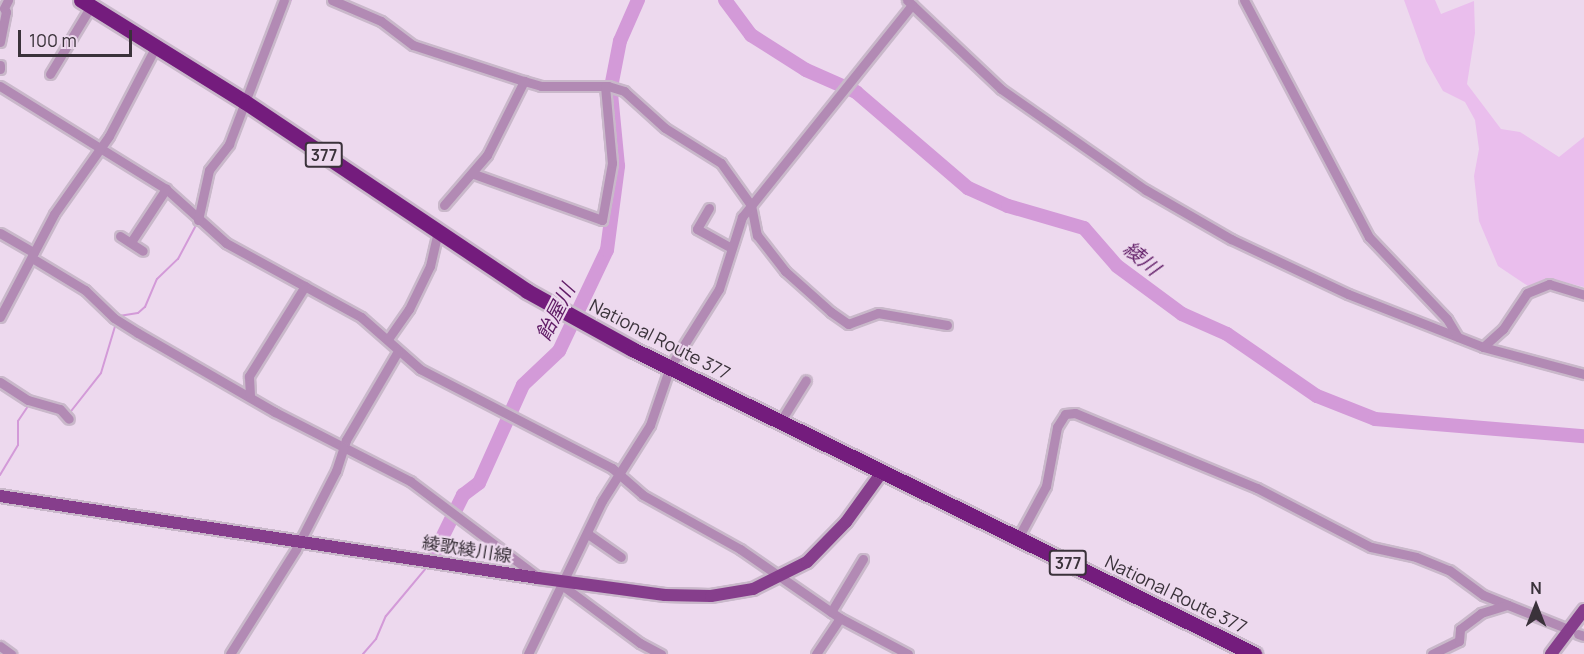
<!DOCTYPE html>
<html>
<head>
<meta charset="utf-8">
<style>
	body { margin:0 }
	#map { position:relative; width:1584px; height:654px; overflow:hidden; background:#edd9ee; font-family:Manrope,"Noto Sans JP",sans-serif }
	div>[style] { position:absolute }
	.green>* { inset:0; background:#eabeed }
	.stream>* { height:2px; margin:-1px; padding:0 1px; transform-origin:1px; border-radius:1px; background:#d39ad8 }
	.river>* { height:14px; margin:-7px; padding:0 7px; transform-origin:7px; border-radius:7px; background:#d39ad8 }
	.roads { filter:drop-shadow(2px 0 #c9b8ca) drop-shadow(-2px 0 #c9b8ca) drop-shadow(0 2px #c9b8ca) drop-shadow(0 -2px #c9b8ca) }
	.minor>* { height:9px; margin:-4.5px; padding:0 4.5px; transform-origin:4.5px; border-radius:4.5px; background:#b28ab4 }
	.major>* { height:12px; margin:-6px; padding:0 6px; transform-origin:6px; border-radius:6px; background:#863e8c }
	.highway>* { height:15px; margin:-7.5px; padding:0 7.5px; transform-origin:7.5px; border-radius:7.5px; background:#741c7d }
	span { translate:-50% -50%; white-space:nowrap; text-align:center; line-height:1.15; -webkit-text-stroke:4.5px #edd9ee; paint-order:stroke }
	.shield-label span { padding:2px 4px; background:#edd9ee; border:2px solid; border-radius:4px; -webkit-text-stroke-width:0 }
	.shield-label { font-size:16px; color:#3a323a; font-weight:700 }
	.street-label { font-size:18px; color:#3a323a }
	.water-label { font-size:20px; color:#601c66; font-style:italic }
	.north { position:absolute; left:1506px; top:576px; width:60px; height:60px; -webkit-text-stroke:4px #edd9ee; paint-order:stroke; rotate:0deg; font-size:16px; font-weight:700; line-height:24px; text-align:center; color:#3a323a }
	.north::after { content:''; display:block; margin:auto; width:21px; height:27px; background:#3a323a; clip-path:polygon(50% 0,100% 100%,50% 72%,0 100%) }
	.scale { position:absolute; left:18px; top:30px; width:114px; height:27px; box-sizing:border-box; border:3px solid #3a323a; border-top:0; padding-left:8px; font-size:18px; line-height:21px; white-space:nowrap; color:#3a323a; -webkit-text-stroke:4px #edd9ee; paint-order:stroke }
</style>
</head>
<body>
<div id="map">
	<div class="green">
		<div style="clip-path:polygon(1404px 0,1435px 0,1441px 14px,1474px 1px,1475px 33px,1467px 84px,1501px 129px,1520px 132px,1559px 157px,1584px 137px,1584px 287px,1551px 279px,1528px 286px,1498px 266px,1479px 221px,1474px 176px,1479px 149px,1475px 120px,1465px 102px,1443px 91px,1426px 61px)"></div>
	</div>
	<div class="stream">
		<div style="left:261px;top:76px;width:82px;rotate:-68.5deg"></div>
		<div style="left:211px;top:181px;width:21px;rotate:-62deg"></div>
		<div style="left:119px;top:316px;width:19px;rotate:-9deg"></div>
		<div style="left:138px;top:313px;width:9px;rotate:-41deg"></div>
		<div style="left:145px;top:307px;width:30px;rotate:-67deg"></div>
		<div style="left:157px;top:279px;width:29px;rotate:-44deg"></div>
		<div style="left:178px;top:259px;width:40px;rotate:-62deg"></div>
		<div style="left:68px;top:415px;width:53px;rotate:-51.8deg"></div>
		<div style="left:101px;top:373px;width:52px;rotate:-73.3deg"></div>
		<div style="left:0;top:475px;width:35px;rotate:-59deg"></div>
		<div style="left:18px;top:445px;width:24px;rotate:-90deg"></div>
		<div style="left:18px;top:421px;width:22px;rotate:-56deg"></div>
		<div style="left:237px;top:635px;width:45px;rotate:-57.7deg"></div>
		<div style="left:363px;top:654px;width:20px;rotate:-49deg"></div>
		<div style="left:376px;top:639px;width:25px;rotate:-67deg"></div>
		<div style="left:386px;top:616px;width:64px;rotate:-50.1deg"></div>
	</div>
	<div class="river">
		<div style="left:725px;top:0;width:44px;rotate:53.4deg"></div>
		<div style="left:751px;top:35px;width:65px;rotate:32.5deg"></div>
		<div style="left:806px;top:70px;width:55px;rotate:23.7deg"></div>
		<div style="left:856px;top:92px;width:148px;rotate:40.6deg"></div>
		<div style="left:968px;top:188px;width:44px;rotate:24.2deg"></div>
		<div style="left:1008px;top:206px;width:79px;rotate:16.1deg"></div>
		<div style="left:1084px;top:228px;width:50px;rotate:49deg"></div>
		<div style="left:1117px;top:266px;width:81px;rotate:36.4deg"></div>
		<div style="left:1182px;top:314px;width:49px;rotate:24deg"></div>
		<div style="left:1227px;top:334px;width:109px;rotate:34.6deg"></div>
		<div style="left:1317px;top:396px;width:62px;rotate:21.6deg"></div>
		<div style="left:1375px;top:419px;width:210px;rotate:4.7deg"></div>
		<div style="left:612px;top:82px;width:42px;rotate:-79deg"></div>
		<div style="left:620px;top:41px;width:45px;rotate:-66.3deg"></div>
		<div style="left:435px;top:552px;width:64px;rotate:-63.8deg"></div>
		<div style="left:463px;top:495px;width:20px;rotate:-37deg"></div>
		<div style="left:479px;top:483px;width:107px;rotate:-65.8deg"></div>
		<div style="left:523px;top:385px;width:50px;rotate:-43.4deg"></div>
		<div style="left:559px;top:351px;width:112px;rotate:-64.6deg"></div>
		<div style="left:607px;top:250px;width:85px;rotate:-82.5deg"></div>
		<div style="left:618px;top:166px;width:73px;rotate:-95.5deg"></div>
	</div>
	<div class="roads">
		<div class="minor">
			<div style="left:332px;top:0;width:53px;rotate:23.2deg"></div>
			<div style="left:381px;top:21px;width:40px;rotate:37deg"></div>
			<div style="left:413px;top:45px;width:117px;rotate:18deg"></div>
			<div style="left:524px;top:81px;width:18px;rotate:16deg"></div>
			<div style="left:541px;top:86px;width:67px"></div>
			<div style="left:608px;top:86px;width:17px;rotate:17deg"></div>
			<div style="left:624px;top:91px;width:55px;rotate:42.1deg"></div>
			<div style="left:665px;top:128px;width:66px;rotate:32deg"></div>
			<div style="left:721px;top:163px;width:52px;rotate:54.5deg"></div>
			<div style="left:751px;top:205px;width:31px;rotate:79deg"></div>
			<div style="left:757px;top:235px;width:46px;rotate:52.1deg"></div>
			<div style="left:785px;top:271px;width:62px;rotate:41.7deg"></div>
			<div style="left:831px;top:312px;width:21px;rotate:35deg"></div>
			<div style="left:848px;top:324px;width:32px;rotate:-20deg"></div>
			<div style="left:878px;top:313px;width:70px;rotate:9.9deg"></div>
			<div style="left:907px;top:0;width:129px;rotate:43.4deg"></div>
			<div style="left:1001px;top:89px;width:177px;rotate:34.9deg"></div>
			<div style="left:1146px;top:190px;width:98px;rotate:30deg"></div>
			<div style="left:1231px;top:239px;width:129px;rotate:25.2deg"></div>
			<div style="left:1348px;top:294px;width:145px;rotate:21.4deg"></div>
			<div style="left:1483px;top:347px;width:105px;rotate:15deg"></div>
			<div style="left:1244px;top:0;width:268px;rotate:62.2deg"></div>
			<div style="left:1369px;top:237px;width:113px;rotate:46.4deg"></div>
			<div style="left:1447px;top:319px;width:21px;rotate:59deg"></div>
			<div style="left:0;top:42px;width:31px;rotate:-79deg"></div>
			<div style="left:6px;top:12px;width:4px;rotate:-117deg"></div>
			<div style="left:4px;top:8px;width:9px;rotate:-63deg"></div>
			<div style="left:0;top:65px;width:4px;rotate:90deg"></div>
			<div style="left:50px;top:74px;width:79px;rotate:-58.9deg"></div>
			<div style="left:0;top:86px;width:195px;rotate:31.8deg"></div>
			<div style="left:166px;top:189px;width:81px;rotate:42deg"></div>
			<div style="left:226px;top:243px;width:154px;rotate:28.7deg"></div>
			<div style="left:361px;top:317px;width:79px;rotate:41.4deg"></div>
			<div style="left:420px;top:369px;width:216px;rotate:27.3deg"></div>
			<div style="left:612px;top:468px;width:41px;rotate:41.1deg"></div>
			<div style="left:643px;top:495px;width:111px;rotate:29.1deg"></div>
			<div style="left:740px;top:549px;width:121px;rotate:34.6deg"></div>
			<div style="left:840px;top:618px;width:77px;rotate:27.9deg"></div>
			<div style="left:474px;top:174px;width:136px;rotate:19.8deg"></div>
			<div style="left:602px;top:220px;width:58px;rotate:-80deg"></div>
			<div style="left:612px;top:163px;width:77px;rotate:-95.2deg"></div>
			<div style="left:444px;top:205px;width:66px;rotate:-49.3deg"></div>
			<div style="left:487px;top:155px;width:83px;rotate:-63.4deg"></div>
			<div style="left:709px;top:208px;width:24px;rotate:120deg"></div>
			<div style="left:697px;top:229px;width:37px;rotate:29deg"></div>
			<div style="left:198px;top:220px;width:51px;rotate:-77.6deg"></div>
			<div style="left:209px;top:170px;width:33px;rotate:-52deg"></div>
			<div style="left:229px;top:144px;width:154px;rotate:-69.1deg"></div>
			<div style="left:0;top:233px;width:39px;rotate:30deg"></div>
			<div style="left:120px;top:236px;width:27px;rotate:33deg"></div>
			<div style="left:131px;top:242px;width:64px;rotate:-56.6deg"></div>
			<div style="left:32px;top:258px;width:62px;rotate:31.1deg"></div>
			<div style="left:85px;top:290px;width:40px;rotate:44deg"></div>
			<div style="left:114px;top:318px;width:28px;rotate:32deg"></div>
			<div style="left:138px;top:333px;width:158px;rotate:30deg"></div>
			<div style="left:275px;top:412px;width:152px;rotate:27.1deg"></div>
			<div style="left:410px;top:481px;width:160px;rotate:36.9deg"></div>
			<div style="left:0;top:317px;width:116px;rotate:-62.3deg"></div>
			<div style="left:54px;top:214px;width:95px;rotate:-54.8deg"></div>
			<div style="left:109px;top:136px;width:102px;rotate:-62.4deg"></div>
			<div style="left:388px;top:339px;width:37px;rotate:-55deg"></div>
			<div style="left:409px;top:309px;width:48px;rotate:-64deg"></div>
			<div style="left:430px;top:266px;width:35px;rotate:-77deg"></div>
			<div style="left:1483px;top:347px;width:27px;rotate:-42deg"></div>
			<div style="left:1503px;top:329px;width:43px;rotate:-56.3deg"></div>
			<div style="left:1527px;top:293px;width:24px;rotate:-22deg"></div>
			<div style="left:1549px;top:284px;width:37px;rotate:17deg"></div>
			<div style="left:0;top:382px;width:33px;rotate:33deg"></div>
			<div style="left:28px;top:400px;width:33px;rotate:16deg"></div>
			<div style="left:60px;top:409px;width:13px;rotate:48deg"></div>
			<div style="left:250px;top:396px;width:20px;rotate:-93deg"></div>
			<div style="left:249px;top:376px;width:106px;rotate:-58.1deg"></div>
			<div style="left:780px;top:422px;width:49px;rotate:-58.2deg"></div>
			<div style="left:588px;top:534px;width:40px;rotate:34.9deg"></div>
			<div style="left:1018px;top:538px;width:59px;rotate:-61.7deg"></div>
			<div style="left:1046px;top:486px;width:60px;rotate:-79.4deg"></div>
			<div style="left:1057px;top:427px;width:15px;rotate:-58deg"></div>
			<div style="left:1065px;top:414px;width:10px;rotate:-6deg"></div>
			<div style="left:1075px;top:413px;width:197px;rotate:22.4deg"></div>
			<div style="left:1257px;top:488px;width:128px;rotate:27.4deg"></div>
			<div style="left:1371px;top:547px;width:46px;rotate:12.5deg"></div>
			<div style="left:1416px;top:557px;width:35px;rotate:22deg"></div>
			<div style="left:1449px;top:570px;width:42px;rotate:36.3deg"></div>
			<div style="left:1483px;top:595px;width:86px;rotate:21.8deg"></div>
			<div style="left:563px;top:586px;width:96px;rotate:36.5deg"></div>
			<div style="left:640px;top:643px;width:24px;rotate:28deg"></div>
			<div style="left:831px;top:612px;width:62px;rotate:-58.9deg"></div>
			<div style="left:1578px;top:634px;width:6px;rotate:18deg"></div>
			<div style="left:0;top:646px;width:14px;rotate:36deg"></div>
			<div style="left:230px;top:654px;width:124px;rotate:-57.8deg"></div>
			<div style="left:296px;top:549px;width:88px;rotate:-62.9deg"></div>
			<div style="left:336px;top:471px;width:33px;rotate:-72deg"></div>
			<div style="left:346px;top:440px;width:103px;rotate:-59.7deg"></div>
			<div style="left:528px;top:654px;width:170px;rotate:-64.2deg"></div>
			<div style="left:602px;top:501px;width:90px;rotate:-57.7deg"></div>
			<div style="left:650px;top:425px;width:61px;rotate:-71deg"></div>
			<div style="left:670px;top:367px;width:92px;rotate:-57.9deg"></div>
			<div style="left:719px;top:289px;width:76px;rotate:-72.3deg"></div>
			<div style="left:742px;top:217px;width:272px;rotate:-51.3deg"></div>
			<div style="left:816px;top:654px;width:43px;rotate:-56.3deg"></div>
			<div style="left:1432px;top:654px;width:30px;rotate:-26deg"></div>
			<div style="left:1459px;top:641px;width:12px;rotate:-85deg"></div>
			<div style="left:1460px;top:629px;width:26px;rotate:-37deg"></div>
			<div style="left:1481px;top:613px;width:28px;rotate:-17deg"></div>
		</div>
		<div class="major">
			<div style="left:0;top:496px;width:544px;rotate:8.67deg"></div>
			<div style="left:538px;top:578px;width:128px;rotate:7.6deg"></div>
			<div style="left:665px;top:595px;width:46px;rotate:1.2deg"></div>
			<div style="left:711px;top:596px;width:43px;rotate:-9.5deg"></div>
			<div style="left:753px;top:589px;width:60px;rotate:-26.6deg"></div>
			<div style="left:807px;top:562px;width:56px;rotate:-45.7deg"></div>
			<div style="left:846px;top:522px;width:62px;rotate:-54.2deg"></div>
			<div style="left:1551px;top:654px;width:55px;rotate:-53.1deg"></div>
		</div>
		<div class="highway">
			<div style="left:81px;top:0;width:193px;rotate:31.9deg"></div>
			<div style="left:245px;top:102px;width:339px;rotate:33.8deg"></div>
			<div style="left:527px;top:291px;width:120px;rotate:28.9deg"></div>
			<div style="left:632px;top:349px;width:693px;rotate:26.12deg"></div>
		</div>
	</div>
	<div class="shield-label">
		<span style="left:324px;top:155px">377</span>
		<span style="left:1068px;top:563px">377</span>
	</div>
	<div class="street-label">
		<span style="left:660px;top:339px;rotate:27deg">National Route 377</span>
		<span style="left:467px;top:549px;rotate:9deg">綾歌綾川線</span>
		<span style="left:1176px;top:594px;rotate:26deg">National Route 377</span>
	</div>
	<div class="water-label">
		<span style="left:1142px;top:258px;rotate:40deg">綾川</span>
		<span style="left:555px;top:312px;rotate:-63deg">飴屋川</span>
	</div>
	<div class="north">N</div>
	<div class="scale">100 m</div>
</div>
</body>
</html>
